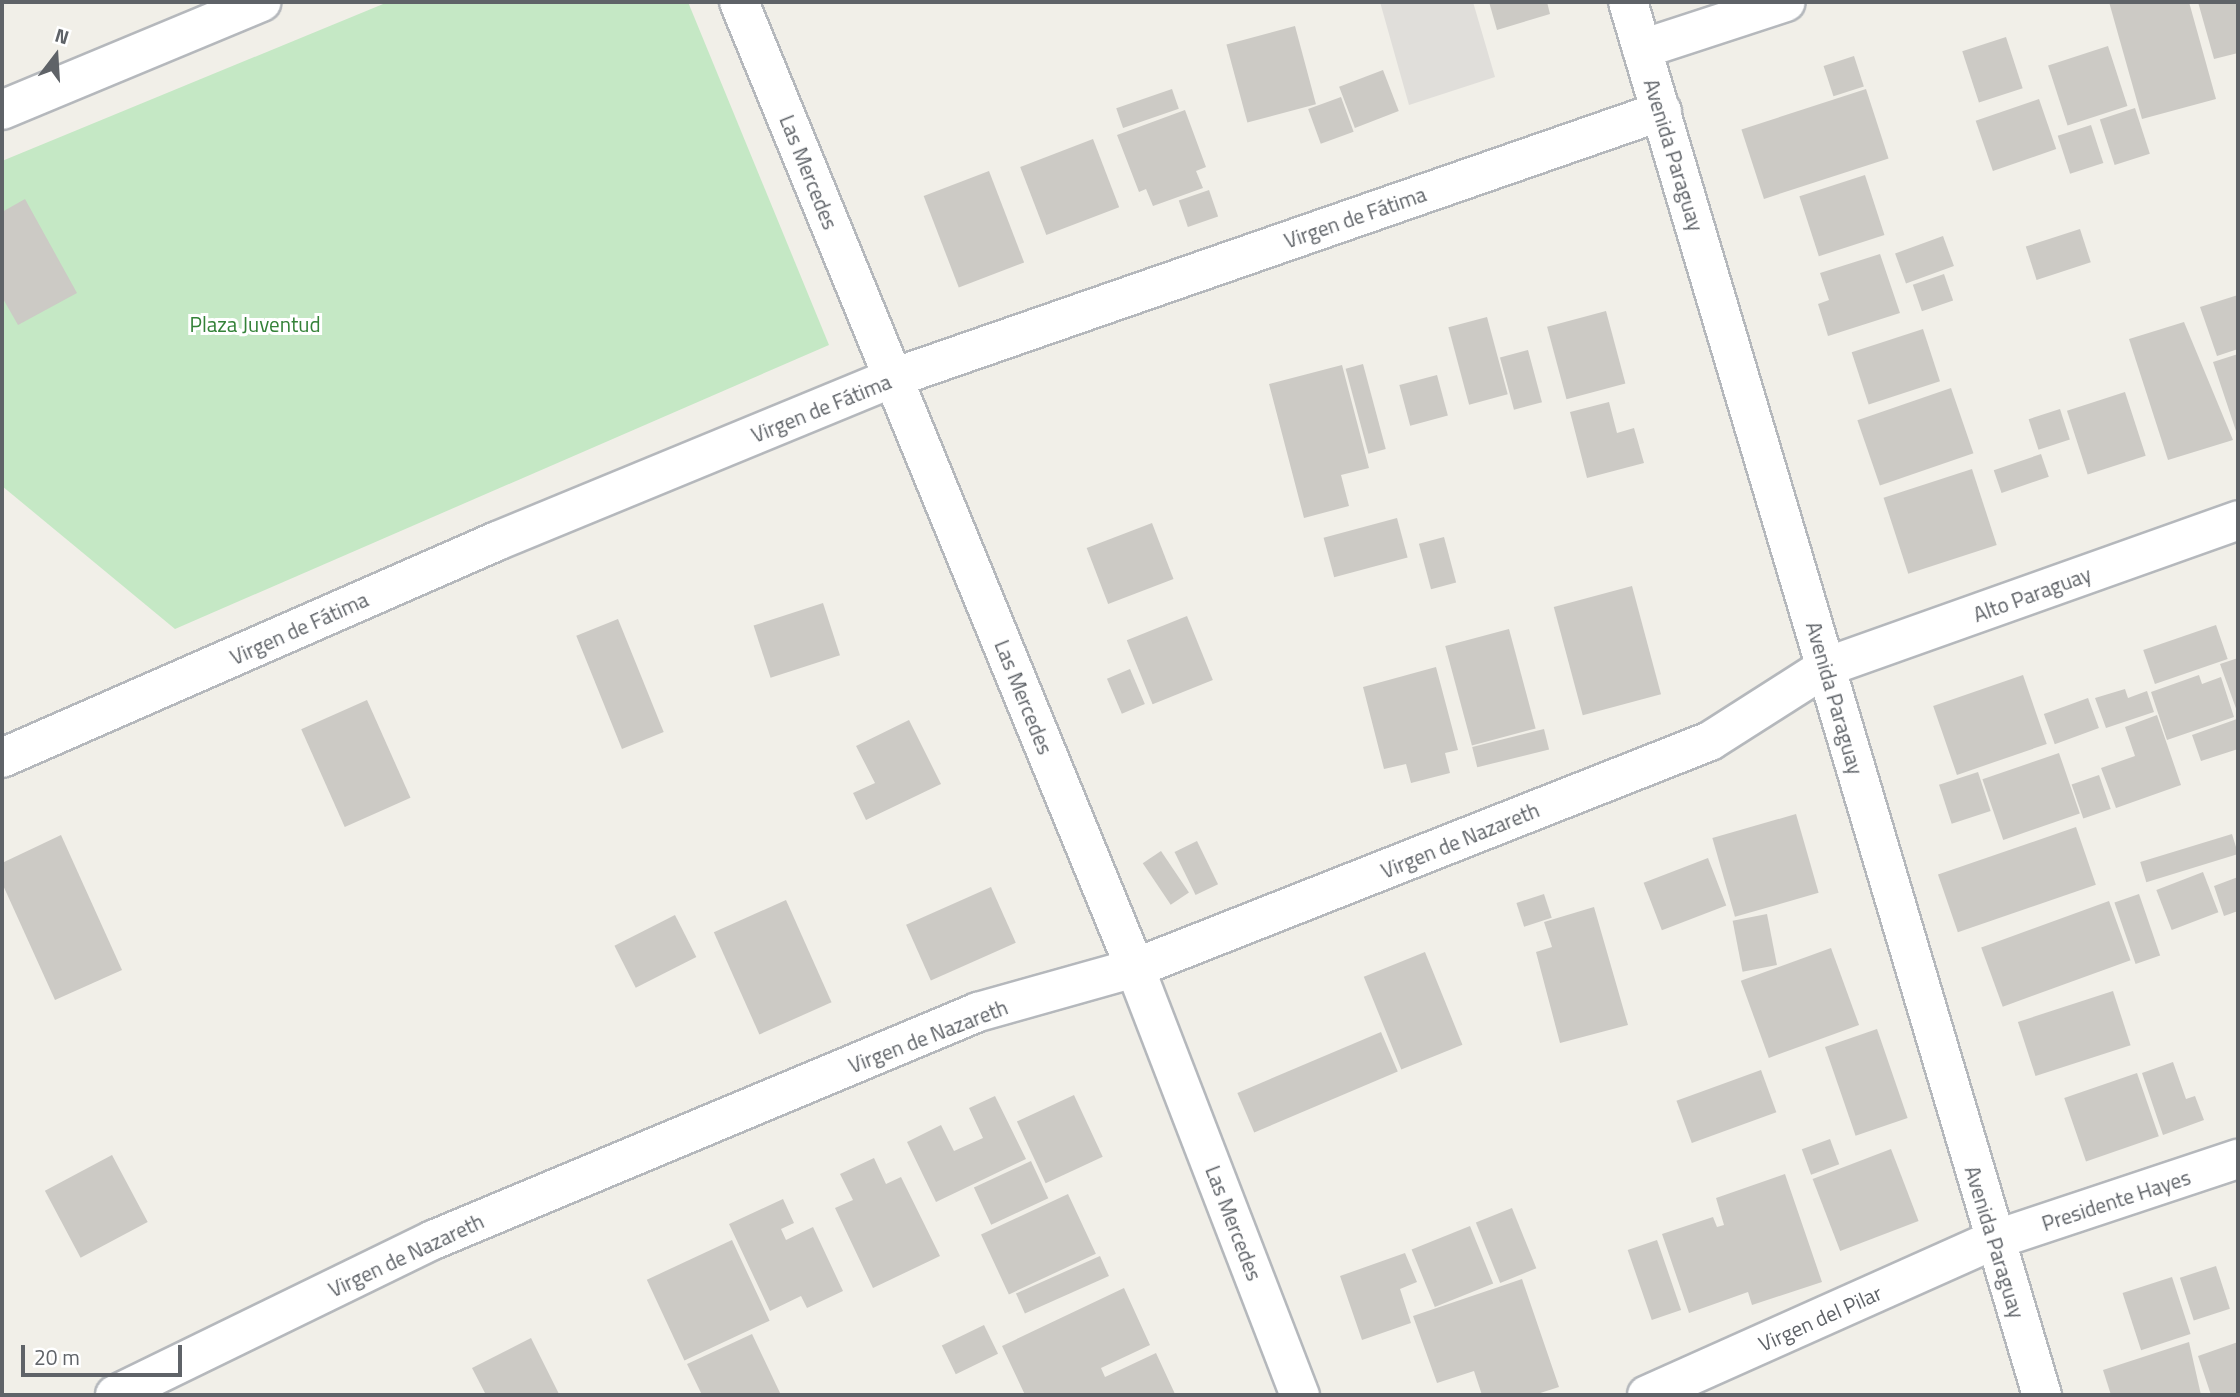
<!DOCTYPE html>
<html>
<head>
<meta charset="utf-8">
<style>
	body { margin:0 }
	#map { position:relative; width:2240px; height:1397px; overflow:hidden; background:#f1efe8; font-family:"Titillium Web",sans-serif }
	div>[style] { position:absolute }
	.industrial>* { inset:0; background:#e0deda }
	.green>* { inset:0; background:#c5e8c5 }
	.building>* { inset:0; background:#cccac5; transform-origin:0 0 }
	.roads { filter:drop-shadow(2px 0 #b5b8bc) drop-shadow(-2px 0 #b5b8bc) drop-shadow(0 2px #b5b8bc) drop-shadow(0 -2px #b5b8bc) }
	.minor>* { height:38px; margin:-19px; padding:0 19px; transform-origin:19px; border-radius:19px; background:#fff }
	.tertiary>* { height:38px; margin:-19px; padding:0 19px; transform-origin:19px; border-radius:19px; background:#fff }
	span { translate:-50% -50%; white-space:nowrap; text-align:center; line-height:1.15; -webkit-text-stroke:6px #fff; paint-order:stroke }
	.street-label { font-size:21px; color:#5f6368 }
	.park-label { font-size:21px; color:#348238 }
	.frame { position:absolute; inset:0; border:4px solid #5f6368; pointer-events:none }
	.north { position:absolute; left:21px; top:21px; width:70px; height:70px; -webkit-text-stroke:5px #fff; paint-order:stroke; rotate:17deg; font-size:19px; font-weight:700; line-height:28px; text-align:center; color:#5f6368 }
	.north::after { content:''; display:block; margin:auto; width:24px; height:32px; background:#5f6368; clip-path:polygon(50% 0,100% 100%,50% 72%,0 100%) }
	.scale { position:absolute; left:21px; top:1345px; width:161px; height:32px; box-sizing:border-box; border:4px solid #5f6368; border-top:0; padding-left:9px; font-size:21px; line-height:24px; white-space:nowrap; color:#5f6368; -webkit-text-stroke:5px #fff; paint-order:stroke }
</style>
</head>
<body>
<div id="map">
	<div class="industrial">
		<div style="clip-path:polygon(1380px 2px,1473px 2px,1495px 77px,1409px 105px)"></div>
	</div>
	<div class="green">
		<div style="clip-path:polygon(388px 2px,688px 2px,829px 345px,175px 629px,2px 486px,2px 161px)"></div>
	</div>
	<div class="building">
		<div style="clip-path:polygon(1489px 2px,1547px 2px,1550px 14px,1497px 30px)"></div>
		<div style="clip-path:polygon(2109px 2px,2189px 2px,2216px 99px,2142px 119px)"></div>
		<div style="clip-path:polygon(2198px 2px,2238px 2px,2238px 53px,2214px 59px)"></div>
		<div style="left:1295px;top:26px;width:81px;height:71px;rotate:75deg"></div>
		<div style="left:2006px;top:37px;width:54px;height:46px;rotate:72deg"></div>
		<div style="left:2108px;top:46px;width:63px;height:63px;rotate:72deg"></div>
		<div style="left:1854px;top:56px;width:32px;height:32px;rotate:72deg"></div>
		<div style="left:1383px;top:70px;width:44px;height:47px;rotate:69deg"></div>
		<div style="left:1172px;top:89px;width:21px;height:59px;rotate:71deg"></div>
		<div style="left:1866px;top:89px;width:73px;height:131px;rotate:72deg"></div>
		<div style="left:1341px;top:97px;width:37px;height:35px;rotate:70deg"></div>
		<div style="left:2039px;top:99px;width:53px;height:67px;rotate:71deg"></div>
		<div style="left:2135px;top:108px;width:48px;height:37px;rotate:72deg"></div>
		<div style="clip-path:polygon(1185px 110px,1206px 167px,1196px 171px,1203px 188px,1153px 206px,1146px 189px,1139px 192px,1117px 135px)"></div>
		<div style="left:2091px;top:125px;width:40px;height:35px;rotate:72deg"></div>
		<div style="left:1093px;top:139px;width:73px;height:78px;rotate:69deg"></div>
		<div style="left:989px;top:171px;width:98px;height:70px;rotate:69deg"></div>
		<div style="left:1865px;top:175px;width:63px;height:69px;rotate:72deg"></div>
		<div style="left:1209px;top:190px;width:28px;height:32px;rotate:71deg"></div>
		<div style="clip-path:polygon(25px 199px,77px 293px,18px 325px,2px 297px,2px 212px)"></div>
		<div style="left:2080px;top:229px;width:35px;height:57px;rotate:72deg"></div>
		<div style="left:1943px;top:236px;width:32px;height:51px;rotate:70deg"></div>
		<div style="clip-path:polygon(1880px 254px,1900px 313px,1828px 336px,1818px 304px,1829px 300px,1820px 273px)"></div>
		<div style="left:1944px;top:274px;width:28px;height:33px;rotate:71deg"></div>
		<div style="clip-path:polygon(2238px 295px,2238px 349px,2217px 356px,2200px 307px)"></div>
		<div style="left:1606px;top:311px;width:75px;height:61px;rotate:75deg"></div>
		<div style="left:1487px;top:317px;width:80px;height:40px;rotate:75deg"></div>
		<div style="clip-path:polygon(2184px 322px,2233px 440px,2168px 460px,2129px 339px)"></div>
		<div style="left:1923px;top:329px;width:55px;height:75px;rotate:72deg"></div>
		<div style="left:1528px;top:350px;width:54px;height:29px;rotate:75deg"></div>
		<div style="clip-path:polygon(2238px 354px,2238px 437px,2213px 362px)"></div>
		<div style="left:1363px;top:364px;width:88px;height:18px;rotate:75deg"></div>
		<div style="clip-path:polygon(1342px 365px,1369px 468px,1341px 475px,1349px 506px,1304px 518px,1269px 384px)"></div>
		<div style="left:1437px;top:375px;width:42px;height:39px;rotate:75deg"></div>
		<div style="left:1951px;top:388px;width:69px;height:99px;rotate:71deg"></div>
		<div style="left:2125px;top:392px;width:67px;height:61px;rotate:72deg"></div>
		<div style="clip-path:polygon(1609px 402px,1617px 433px,1634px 428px,1644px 463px,1587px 478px,1570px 412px)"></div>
		<div style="left:2060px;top:409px;width:32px;height:33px;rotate:72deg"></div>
		<div style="left:2041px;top:454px;width:24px;height:50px;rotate:71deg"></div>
		<div style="left:1972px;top:469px;width:80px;height:93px;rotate:72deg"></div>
		<div style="left:1397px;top:518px;width:41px;height:76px;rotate:75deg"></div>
		<div style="left:1152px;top:523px;width:60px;height:70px;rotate:69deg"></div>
		<div style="left:1444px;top:537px;width:47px;height:26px;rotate:75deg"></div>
		<div style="left:1632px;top:586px;width:112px;height:81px;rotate:75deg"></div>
		<div style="left:823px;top:603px;width:55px;height:73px;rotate:72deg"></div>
		<div style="left:1187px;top:616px;width:69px;height:65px;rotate:68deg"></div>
		<div style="left:618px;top:619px;width:122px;height:45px;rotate:68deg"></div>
		<div style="left:2216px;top:625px;width:36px;height:77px;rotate:71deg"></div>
		<div style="left:1509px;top:629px;width:103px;height:66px;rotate:75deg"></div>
		<div style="clip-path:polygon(2238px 658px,2238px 714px,2220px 664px)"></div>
		<div style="clip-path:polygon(1436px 667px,1458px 750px,1445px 753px,1450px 773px,1411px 783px,1406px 764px,1384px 769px,1363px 687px)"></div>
		<div style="left:1130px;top:669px;width:38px;height:25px;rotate:67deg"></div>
		<div style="left:2023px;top:675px;width:73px;height:95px;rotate:71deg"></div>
		<div style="clip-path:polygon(2199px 675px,2202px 684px,2221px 677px,2234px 717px,2167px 740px,2151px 692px)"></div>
		<div style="clip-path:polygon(2125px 689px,2128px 698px,2147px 691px,2154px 712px,2106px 728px,2095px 698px)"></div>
		<div style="left:2088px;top:698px;width:32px;height:47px;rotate:70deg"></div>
		<div style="left:367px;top:700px;width:107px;height:72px;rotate:66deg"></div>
		<div style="clip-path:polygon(2157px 715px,2181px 785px,2116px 808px,2101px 768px,2135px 756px,2125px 727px)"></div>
		<div style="clip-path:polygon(2237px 719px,2238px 749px,2201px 761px,2192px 735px)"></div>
		<div style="clip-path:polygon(909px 720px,941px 784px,866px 820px,853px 793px,875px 783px,856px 746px)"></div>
		<div style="left:1544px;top:729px;width:21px;height:74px;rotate:76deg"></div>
		<div style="left:2059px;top:753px;width:64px;height:81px;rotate:71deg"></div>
		<div style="left:1978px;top:772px;width:41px;height:41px;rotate:72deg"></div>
		<div style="left:2099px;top:775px;width:36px;height:29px;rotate:71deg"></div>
		<div style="left:1796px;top:814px;width:82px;height:87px;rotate:74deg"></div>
		<div style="left:2076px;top:827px;width:61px;height:146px;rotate:71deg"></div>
		<div style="left:2232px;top:834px;width:21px;height:96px;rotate:73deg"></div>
		<div style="clip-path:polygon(61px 835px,122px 970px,55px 1000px,2px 883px,2px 863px)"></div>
		<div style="left:1197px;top:841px;width:48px;height:25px;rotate:64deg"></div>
		<div style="left:1161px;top:851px;width:50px;height:22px;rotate:56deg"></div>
		<div style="left:1708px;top:858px;width:51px;height:69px;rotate:69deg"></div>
		<div style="left:2203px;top:872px;width:43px;height:50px;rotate:69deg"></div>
		<div style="clip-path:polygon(2238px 877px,2238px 911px,2224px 916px,2214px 886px)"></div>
		<div style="left:991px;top:887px;width:61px;height:93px;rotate:66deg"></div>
		<div style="left:1544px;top:894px;width:25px;height:29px;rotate:72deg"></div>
		<div style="left:2139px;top:894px;width:65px;height:26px;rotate:71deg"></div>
		<div style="left:786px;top:900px;width:112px;height:79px;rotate:66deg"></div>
		<div style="left:2109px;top:901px;width:63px;height:136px;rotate:70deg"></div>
		<div style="clip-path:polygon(1594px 907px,1628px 1025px,1560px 1043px,1536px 952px,1552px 947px,1544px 922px)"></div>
		<div style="left:1767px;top:914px;width:52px;height:35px;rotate:79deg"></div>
		<div style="left:675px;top:915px;width:47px;height:68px;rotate:63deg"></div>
		<div style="left:1831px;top:948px;width:82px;height:96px;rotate:70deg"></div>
		<div style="left:1425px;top:952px;width:100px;height:66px;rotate:68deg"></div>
		<div style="left:2113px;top:991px;width:57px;height:100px;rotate:72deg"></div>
		<div style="left:1877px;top:1029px;width:94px;height:55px;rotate:71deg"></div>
		<div style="left:1381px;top:1032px;width:43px;height:156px;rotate:67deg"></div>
		<div style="clip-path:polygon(2173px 1062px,2186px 1099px,2195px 1096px,2204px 1120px,2163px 1135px,2142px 1073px)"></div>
		<div style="left:1761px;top:1070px;width:45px;height:90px;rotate:70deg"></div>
		<div style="left:2137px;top:1073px;width:67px;height:77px;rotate:71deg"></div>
		<div style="left:1074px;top:1095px;width:68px;height:63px;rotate:65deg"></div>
		<div style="clip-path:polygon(995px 1096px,1026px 1159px,936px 1202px,907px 1142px,941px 1125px,954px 1151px,983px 1138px,969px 1108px)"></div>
		<div style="left:1830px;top:1139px;width:27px;height:30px;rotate:70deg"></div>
		<div style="left:1891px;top:1149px;width:77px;height:84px;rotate:69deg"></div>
		<div style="left:112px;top:1155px;width:76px;height:76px;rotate:62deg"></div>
		<div style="clip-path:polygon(874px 1158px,886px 1184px,901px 1177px,940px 1256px,873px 1288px,835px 1208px,853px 1200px,840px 1174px)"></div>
		<div style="left:1031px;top:1161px;width:41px;height:63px;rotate:65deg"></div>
		<div style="clip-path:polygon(1785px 1174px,1822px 1282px,1752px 1305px,1748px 1292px,1689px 1313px,1662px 1234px,1713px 1217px,1717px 1227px,1724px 1225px,1716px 1198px)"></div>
		<div style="left:1068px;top:1194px;width:66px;height:96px;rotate:65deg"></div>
		<div style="clip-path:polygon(783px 1199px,794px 1223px,781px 1229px,786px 1240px,813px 1227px,843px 1291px,807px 1308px,801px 1296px,770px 1311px,729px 1224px)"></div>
		<div style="left:1512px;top:1208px;width:65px;height:39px;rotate:68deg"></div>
		<div style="left:1470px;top:1226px;width:62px;height:63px;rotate:68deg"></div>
		<div style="left:732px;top:1240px;width:89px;height:94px;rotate:65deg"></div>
		<div style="left:1657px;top:1240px;width:74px;height:31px;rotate:71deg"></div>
		<div style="clip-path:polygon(1405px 1253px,1417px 1282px,1400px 1289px,1411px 1323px,1362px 1340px,1340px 1276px)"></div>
		<div style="left:1100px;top:1256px;width:22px;height:92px;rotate:66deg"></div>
		<div style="left:2216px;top:1266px;width:45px;height:38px;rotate:72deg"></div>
		<div style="left:2172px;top:1277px;width:60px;height:52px;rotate:72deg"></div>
		<div style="clip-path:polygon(1522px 1279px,1559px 1387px,1534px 1395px,1482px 1395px,1474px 1371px,1437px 1383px,1413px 1316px)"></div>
		<div style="clip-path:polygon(1124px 1288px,1150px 1345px,1101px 1368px,1105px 1377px,1156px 1353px,1175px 1394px,1025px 1395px,1002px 1346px)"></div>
		<div style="left:984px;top:1325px;width:32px;height:47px;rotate:64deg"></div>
		<div style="clip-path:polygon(752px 1334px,781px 1395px,702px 1395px,687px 1364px)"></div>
		<div style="clip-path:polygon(531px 1338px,559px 1394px,486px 1395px,472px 1368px)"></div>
		<div style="clip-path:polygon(2189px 1342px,2201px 1395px,2111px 1395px,2103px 1370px)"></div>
		<div style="clip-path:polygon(2238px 1342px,2238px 1395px,2211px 1395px,2198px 1356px)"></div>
	</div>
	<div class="roads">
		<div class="minor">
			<div style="left:739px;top:2px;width:1044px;rotate:67.71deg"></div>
			<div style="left:1135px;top:968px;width:458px;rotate:68.9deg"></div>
			<div style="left:1642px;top:49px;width:151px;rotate:-18.1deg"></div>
			<div style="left:2px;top:110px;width:281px;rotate:-22.6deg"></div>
			<div style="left:2px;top:758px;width:540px;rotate:-23.67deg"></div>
			<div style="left:497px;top:541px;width:428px;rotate:-22.4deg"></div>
			<div style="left:893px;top:378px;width:814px;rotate:-19.15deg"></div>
			<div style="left:115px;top:1395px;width:354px;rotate:-26deg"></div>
			<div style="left:433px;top:1240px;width:591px;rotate:-22.7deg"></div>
			<div style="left:978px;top:1012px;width:163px;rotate:-15.7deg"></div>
			<div style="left:1135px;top:968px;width:618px;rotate:-21.54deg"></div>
			<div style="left:1710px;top:741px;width:138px;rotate:-32.5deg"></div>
			<div style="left:1826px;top:667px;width:437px;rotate:-19.6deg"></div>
			<div style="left:1647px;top:1395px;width:380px;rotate:-24.1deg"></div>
			<div style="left:1994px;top:1240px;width:257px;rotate:-18.4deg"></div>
		</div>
		<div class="tertiary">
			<div style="left:1628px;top:2px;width:1453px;rotate:73.45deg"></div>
		</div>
	</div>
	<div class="street-label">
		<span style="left:1674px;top:155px;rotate:73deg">Avenida Paraguay</span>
		<span style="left:809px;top:172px;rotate:68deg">Las Mercedes</span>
		<span style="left:1355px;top:217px;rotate:-19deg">Virgen de Fátima</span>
		<span style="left:821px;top:408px;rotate:-22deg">Virgen de Fátima</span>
		<span style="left:2032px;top:594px;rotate:-20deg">Alto Paraguay</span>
		<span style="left:299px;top:628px;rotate:-24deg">Virgen de Fátima</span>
		<span style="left:1024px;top:697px;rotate:68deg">Las Mercedes</span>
		<span style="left:1835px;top:698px;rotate:74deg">Avenida Paraguay</span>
		<span style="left:1460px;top:840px;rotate:-22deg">Virgen de Nazareth</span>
		<span style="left:928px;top:1036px;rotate:-21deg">Virgen de Nazareth</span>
		<span style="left:2116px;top:1200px;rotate:-18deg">Presidente Hayes</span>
		<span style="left:1234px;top:1223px;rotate:69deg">Las Mercedes</span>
		<span style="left:1995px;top:1242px;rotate:73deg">Avenida Paraguay</span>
		<span style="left:406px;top:1255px;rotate:-25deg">Virgen de Nazareth</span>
		<span style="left:1820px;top:1318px;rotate:-24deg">Virgen del Pilar</span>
	</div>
	<div class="park-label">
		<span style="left:255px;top:324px">Plaza Juventud</span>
	</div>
	<div class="frame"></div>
	<div class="north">N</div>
	<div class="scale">20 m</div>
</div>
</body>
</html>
